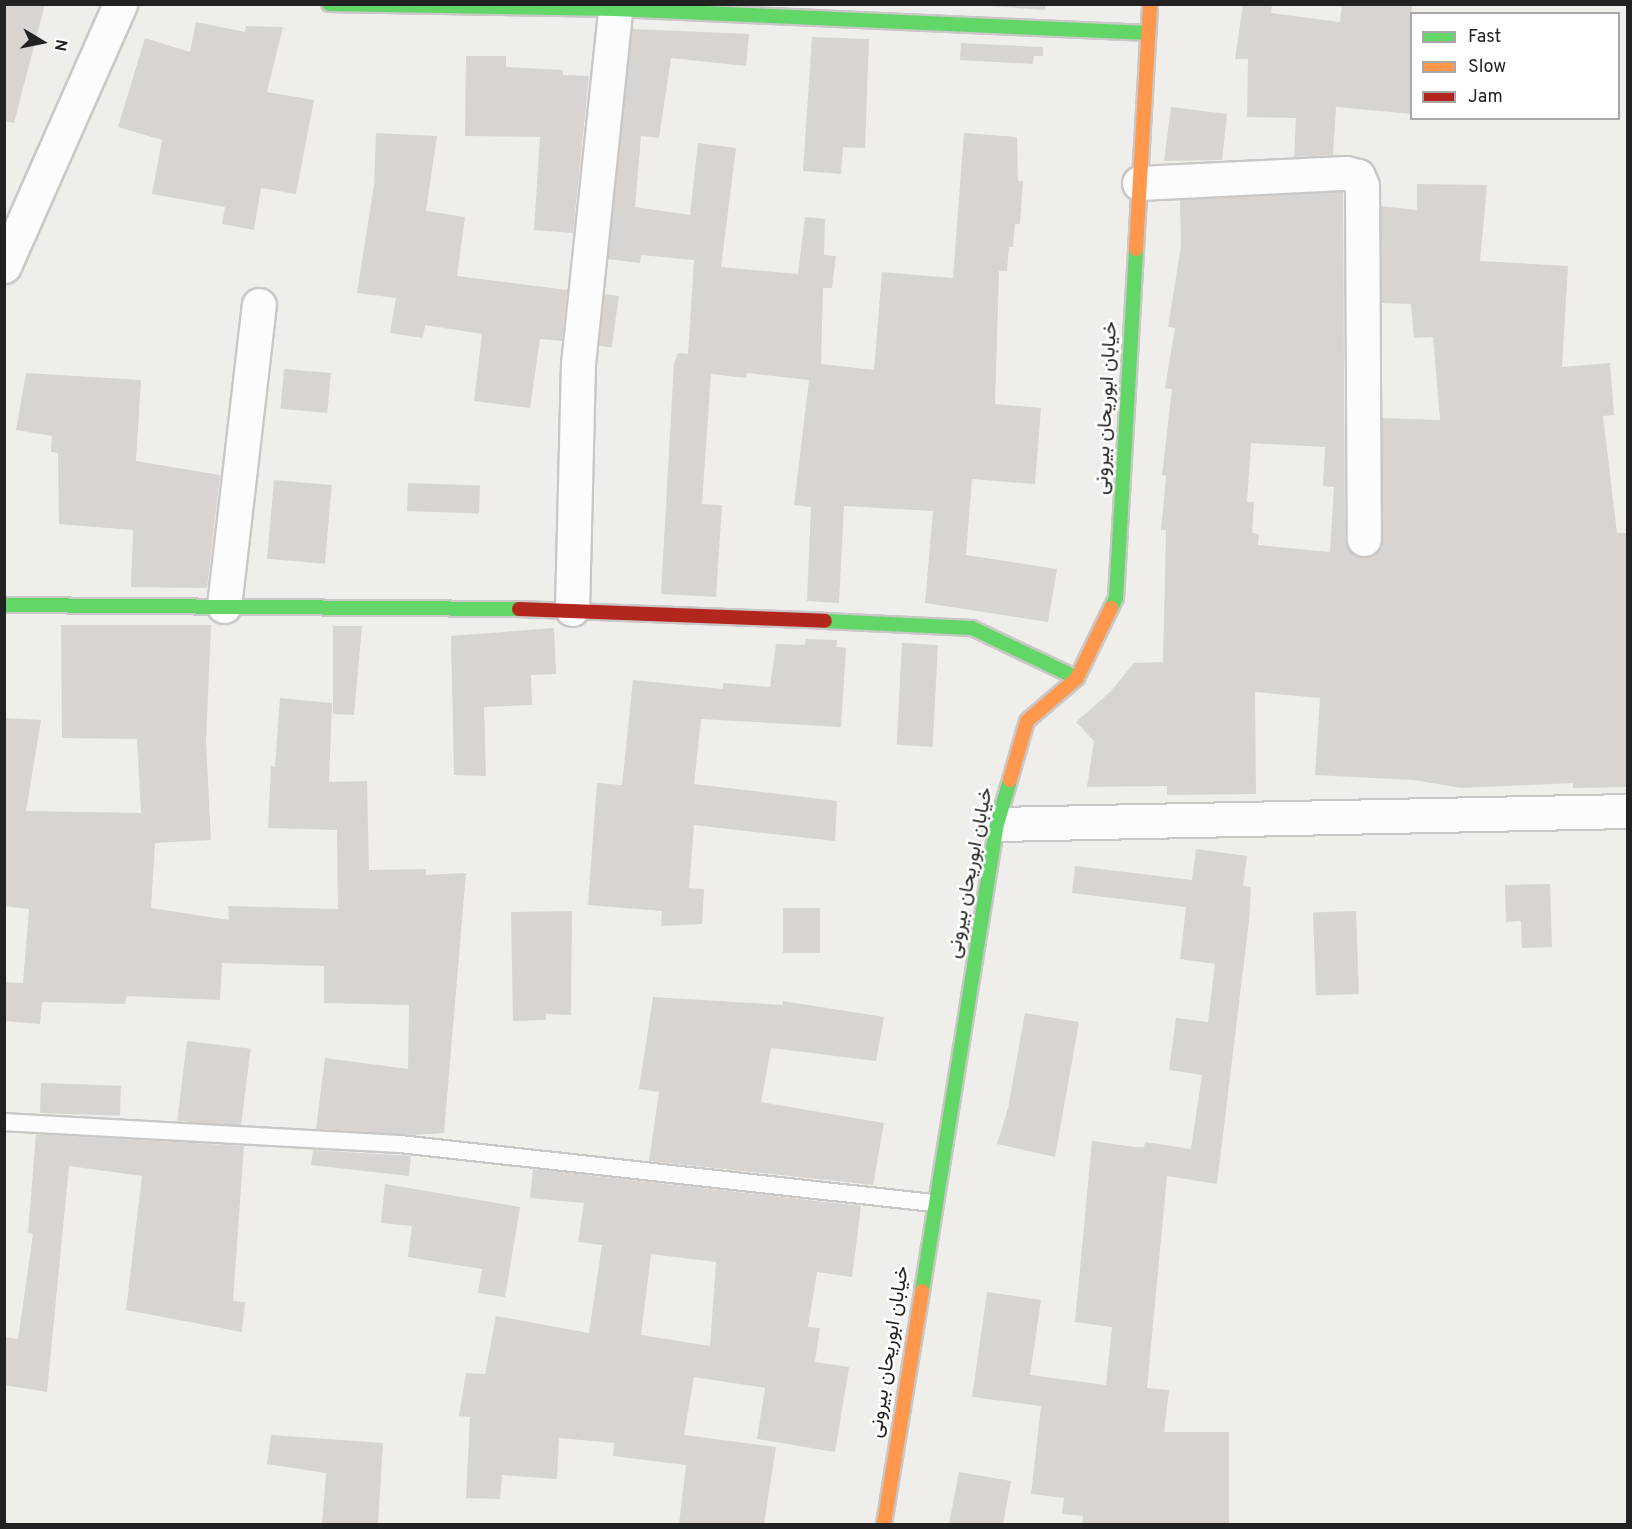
<!DOCTYPE html>
<html>
<head>
<meta charset="utf-8">
<style>
	body { margin:0 }
	#map { position:relative; width:1632px; height:1529px; overflow:hidden; background:#f0eeeb; font-family:Overpass,Vazirmatn,sans-serif }
	div>[style] { position:absolute }
	.building>* { inset:0; background:#d7d4d2; transform-origin:0 0 }
	.roads { filter:drop-shadow(2px 0 #c9c8c7) drop-shadow(-2px 0 #c9c8c7) drop-shadow(0 2px #c9c8c7) drop-shadow(0 -2px #c9c8c7) }
	.lane>* { height:16px; margin:-8px; padding:0 8px; transform-origin:8px; border-radius:8px; background:#fdfcfc }
	.street>* { height:33px; margin:-16.5px; padding:0 16.5px; transform-origin:16.5px; border-radius:16.5px; background:#fdfcfc }
	.fast>* { height:14px; margin:-7px; padding:0 7px; transform-origin:7px; border-radius:7px; background:#63d668 }
	.slow>* { height:14px; margin:-7px; padding:0 7px; transform-origin:7px; border-radius:7px; background:#ff974d }
	.jam>* { height:14px; margin:-7px; padding:0 7px; transform-origin:7px; border-radius:7px; background:#b3261e }
	span { translate:-50% -50%; white-space:nowrap; text-align:center; line-height:1.15; -webkit-text-stroke:5px #fff; paint-order:stroke }
	.street-label { font-size:20px; color:#222 }
	.frame { position:absolute; inset:0; border:6px solid #222; pointer-events:none }
	.legend { position:absolute; left:1410px; top:12px; width:210px; height:108px; box-sizing:border-box; background:#fff; border:2px solid #a7a7a7; margin:0; padding:8px 10px; list-style:none; font-size:18px; color:#222 }
	.legend li { display:flex; align-items:center; gap:12px; height:30px }
	.legend b { width:30px; border:2px solid #a7a7a7 }
	.north { position:absolute; left:12px; top:12px; width:60px; height:60px; -webkit-text-stroke:4px #fff; paint-order:stroke; rotate:100deg; font-size:16px; font-weight:700; line-height:24px; text-align:center; color:#222 }
	.north::after { content:''; display:block; margin:auto; width:21px; height:27px; background:#222; clip-path:polygon(50% 0,100% 100%,50% 72%,0 100%) }
</style>
</head>
<body>
<div id="map">
	<div class="building">
		<div style="clip-path:polygon(4px 4px,45px 4px,14px 123px,4px 121px)"></div>
		<div style="clip-path:polygon(962px 4px,1045px 4px,1045px 10px)"></div>
		<div style="clip-path:polygon(1243px 4px,1272px 4px,1271px 13px,1340px 22px,1342px 4px,1412px 4px,1412px 114px,1336px 107px,1333px 155px,1294px 157px,1296px 118px,1247px 117px,1248px 59px,1235px 59px)"></div>
		<div style="clip-path:polygon(196px 22px,245px 32px,246px 26px,283px 27px,267px 92px,314px 100px,296px 194px,261px 188px,254px 230px,222px 224px,225px 207px,152px 194px,162px 140px,118px 127px,145px 38px,190px 52px)"></div>
		<div style="clip-path:polygon(632px 29px,749px 34px,746px 66px,671px 58px,659px 138px,641px 136px,635px 207px,690px 215px,698px 143px,736px 148px,721px 267px,798px 274px,805px 217px,825px 219px,824px 255px,836px 256px,832px 288px,823px 288px,821px 364px,874px 370px,882px 272px,953px 278px,964px 133px,1017px 137px,1018px 181px,1023px 181px,1020px 224px,1015px 224px,1013px 247px,1009px 247px,1007px 271px,999px 271px,995px 404px,1041px 408px,1035px 484px,972px 479px,966px 555px,1057px 569px,1048px 622px,925px 603px,933px 511px,844px 506px,839px 603px,807px 601px,811px 507px,794px 505px,809px 380px,747px 373px,746px 378px,711px 374px,702px 504px,722px 505px,716px 597px,661px 594px,674px 363px,678px 353px,688px 354px,694px 260px,641px 255px,640px 263px,608px 259px)"></div>
		<div style="clip-path:polygon(812px 37px,869px 39px,865px 148px,843px 147px,841px 174px,803px 171px)"></div>
		<div style="clip-path:polygon(961px 43px,1043px 47px,1043px 56px,1034px 56px,1033px 64px,960px 60px)"></div>
		<div style="clip-path:polygon(466px 56px,506px 56px,506px 67px,563px 70px,563px 75px,589px 76px,573px 233px,534px 230px,540px 137px,465px 136px)"></div>
		<div style="clip-path:polygon(1171px 107px,1227px 114px,1222px 160px,1164px 161px)"></div>
		<div style="clip-path:polygon(376px 133px,437px 136px,426px 211px,465px 217px,457px 276px,567px 290px,562px 341px,540px 339px,530px 408px,474px 401px,482px 334px,425px 325px,423px 338px,390px 333px,396px 298px,357px 293px,374px 185px)"></div>
		<div style="clip-path:polygon(evenodd,1417px 184px,1487px 185px,1480px 261px,1568px 266px,1562px 367px,1610px 363px,1614px 415px,1603px 416px,1617px 533px,1628px 533px,1628px 787px,1573px 788px,1573px 783px,1461px 788px,1414px 780px,1315px 775px,1320px 698px,1255px 692px,1256px 794px,1167px 795px,1167px 786px,1087px 787px,1094px 741px,1076px 722px,1110px 692px,1134px 663px,1163px 662px,1166px 530px,1161px 530px,1166px 476px,1162px 475px,1172px 389px,1165px 388px,1175px 328px,1168px 327px,1181px 246px,1180px 200px,1343px 192px,1345px 539px,1354px 555px,1365px 558px,1380px 549px,1383px 539px,1382px 418px,1440px 420px,1433px 337px,1414px 338px,1411px 304px,1381px 303px,1381px 206px,1417px 210px,1417px 184px,1251px 443px,1325px 447px,1323px 486px,1334px 487px,1330px 552px,1258px 545px,1259px 534px,1252px 533px,1254px 502px,1247px 502px,1251px 443px)"></div>
		<div style="left:604px;top:294px;width:15px;height:52px;rotate:8deg"></div>
		<div style="left:284px;top:369px;width:47px;height:40px;rotate:5deg"></div>
		<div style="clip-path:polygon(26px 373px,141px 380px,136px 461px,220px 475px,207px 588px,131px 587px,133px 530px,59px 524px,58px 453px,51px 452px,52px 436px,16px 430px)"></div>
		<div style="left:274px;top:480px;width:58px;height:79px;rotate:5deg"></div>
		<div style="left:408px;top:483px;width:72px;height:28px;rotate:2deg"></div>
		<div style="clip-path:polygon(61px 625px,211px 625px,206px 742px,211px 840px,155px 843px,151px 908px,229px 920px,228px 906px,338px 909px,337px 830px,268px 828px,271px 766px,275px 767px,280px 698px,332px 703px,329px 782px,367px 781px,369px 870px,426px 869px,426px 875px,466px 873px,444px 1133px,413px 1135px,316px 1129px,325px 1058px,408px 1069px,409px 1005px,324px 1003px,324px 966px,222px 963px,220px 1000px,127px 996px,125px 1004px,42px 1002px,40px 1024px,4px 1021px,4px 982px,23px 983px,29px 909px,4px 906px,4px 718px,41px 720px,26px 811px,141px 813px,137px 739px,62px 738px)"></div>
		<div style="clip-path:polygon(333px 626px,362px 626px,354px 715px,333px 714px)"></div>
		<div style="clip-path:polygon(554px 628px,556px 674px,531px 675px,532px 705px,484px 707px,486px 776px,454px 775px,451px 636px)"></div>
		<div style="clip-path:polygon(806px 639px,837px 640px,836px 647px,846px 648px,841px 727px,701px 719px,694px 784px,837px 801px,835px 841px,694px 825px,689px 888px,704px 889px,702px 924px,661px 926px,662px 911px,588px 905px,597px 783px,622px 785px,633px 680px,723px 689px,723px 683px,770px 687px,776px 644px,805px 645px)"></div>
		<div style="left:902px;top:643px;width:36px;height:102px;rotate:3deg"></div>
		<div style="clip-path:polygon(1196px 849px,1247px 856px,1243px 886px,1251px 887px,1249px 921px,1217px 1184px,1167px 1176px,1147px 1388px,1169px 1390px,1164px 1432px,1229px 1432px,1229px 1524px,1082px 1524px,1083px 1516px,1062px 1514px,1064px 1498px,1031px 1494px,1041px 1406px,972px 1397px,987px 1292px,1041px 1300px,1030px 1375px,1106px 1385px,1112px 1327px,1075px 1322px,1092px 1141px,1135px 1147px,1144px 1147px,1145px 1142px,1191px 1149px,1202px 1075px,1169px 1070px,1176px 1018px,1208px 1022px,1215px 964px,1180px 959px,1186px 907px,1072px 893px,1075px 866px,1192px 880px)"></div>
		<div style="clip-path:polygon(1550px 884px,1552px 947px,1522px 948px,1521px 921px,1506px 922px,1505px 885px)"></div>
		<div style="left:783px;top:908px;width:37px;height:45px"></div>
		<div style="clip-path:polygon(572px 911px,571px 1015px,546px 1014px,546px 1020px,513px 1021px,511px 912px)"></div>
		<div style="left:1356px;top:911px;width:83px;height:43px;rotate:88deg"></div>
		<div style="clip-path:polygon(653px 997px,783px 1005px,783px 1001px,884px 1017px,876px 1061px,771px 1048px,761px 1102px,884px 1123px,873px 1185px,649px 1161px,659px 1092px,639px 1089px)"></div>
		<div style="clip-path:polygon(1025px 1013px,1079px 1022px,1055px 1157px,997px 1144px,1008px 1108px)"></div>
		<div style="left:187px;top:1041px;width:64px;height:80px;rotate:7deg"></div>
		<div style="left:41px;top:1083px;width:80px;height:30px;rotate:2deg"></div>
		<div style="clip-path:polygon(36px 1134px,244px 1146px,233px 1301px,245px 1302px,242px 1332px,126px 1310px,142px 1176px,69px 1166px,47px 1392px,4px 1385px,4px 1337px,18px 1339px,33px 1234px,28px 1233px)"></div>
		<div style="clip-path:polygon(313px 1150px,411px 1156px,409px 1176px,311px 1165px)"></div>
		<div style="clip-path:polygon(evenodd,533px 1169px,861px 1206px,852px 1277px,817px 1272px,808px 1327px,820px 1328px,815px 1362px,849px 1367px,835px 1452px,757px 1439px,765px 1388px,694px 1377px,684px 1435px,776px 1447px,764px 1524px,679px 1524px,686px 1465px,613px 1456px,614px 1443px,559px 1438px,557px 1479px,502px 1475px,500px 1499px,466px 1498px,470px 1417px,459px 1416px,466px 1373px,485px 1374px,496px 1316px,589px 1333px,602px 1245px,578px 1242px,584px 1203px,530px 1198px,533px 1169px,651px 1254px,716px 1262px,710px 1346px,641px 1335px,651px 1254px)"></div>
		<div style="clip-path:polygon(385px 1184px,520px 1207px,505px 1297px,478px 1293px,482px 1269px,408px 1257px,412px 1226px,381px 1223px)"></div>
		<div style="clip-path:polygon(271px 1435px,383px 1443px,378px 1524px,322px 1524px,326px 1473px,267px 1464px)"></div>
		<div style="clip-path:polygon(959px 1472px,1011px 1481px,1003px 1524px,949px 1524px)"></div>
	</div>
	<div class="roads">
		<div class="lane">
			<div style="left:4px;top:1122px;width:397px;rotate:3.2deg"></div>
			<div style="left:400px;top:1144px;width:536px;rotate:6.32deg"></div>
		</div>
		<div class="street">
			<div style="left:1139px;top:183px;width:207px;rotate:-2.8deg"></div>
			<div style="left:1346px;top:173px;width:12px;rotate:14deg"></div>
			<div style="left:1358px;top:176px;width:11px;rotate:68deg"></div>
			<div style="left:1362px;top:186px;width:353px;rotate:89.7deg"></div>
			<div style="left:4px;top:266px;width:287px;rotate:-66.1deg"></div>
			<div style="left:224px;top:606px;width:303px;rotate:-83.4deg"></div>
			<div style="left:572px;top:609px;width:245px;rotate:-88.6deg"></div>
			<div style="left:578px;top:364px;width:357px;rotate:-84deg"></div>
			<div style="left:997px;top:824px;width:631px;rotate:-1.18deg"></div>
		</div>
		<div class="fast">
			<div style="left:329px;top:4px;width:286px;rotate:1deg"></div>
			<div style="left:615px;top:9px;width:534px;rotate:2.58deg"></div>
			<div style="left:4px;top:605px;width:515px;rotate:0.45deg"></div>
			<div style="left:1111px;top:608px;width:11px;rotate:-63deg"></div>
			<div style="left:1116px;top:598px;width:350px;rotate:-86.7deg"></div>
			<div style="left:825px;top:621px;width:147px;rotate:2.7deg"></div>
			<div style="left:972px;top:628px;width:116px;rotate:25.5deg"></div>
			<div style="left:922px;top:1291px;width:473px;rotate:-80.9deg"></div>
			<div style="left:997px;top:824px;width:46px;rotate:-73.5deg"></div>
		</div>
		<div class="slow">
			<div style="left:1136px;top:249px;width:245px;rotate:-86.7deg"></div>
			<div style="left:1010px;top:780px;width:61px;rotate:-73.9deg"></div>
			<div style="left:1027px;top:721px;width:66px;rotate:-40.7deg"></div>
			<div style="left:1077px;top:678px;width:78px;rotate:-64.1deg"></div>
			<div style="left:884px;top:1524px;width:236px;rotate:-80.7deg"></div>
		</div>
		<div class="jam">
			<div style="left:519px;top:609px;width:306px;rotate:2.2deg"></div>
		</div>
	</div>
	<div class="street-label">
		<span style="left:1107px;top:408px;rotate:-87deg">خیابان ابوریحان بیرونی</span>
		<span style="left:971px;top:873px;rotate:-79deg">خیابان ابوریحان بیرونی</span>
		<span style="left:890px;top:1352px;rotate:-81deg">خیابان ابوریحان بیرونی</span>
	</div>
	<div class="frame"></div>
	<ul class="legend">
	<li><b style="height:8px;background:#63d668"></b>Fast</li>
	<li><b style="height:8px;background:#ff974d"></b>Slow</li>
	<li><b style="height:8px;background:#b3261e"></b>Jam</li>
	</ul>
	<div class="north">N</div>
</div>
</body>
</html>
